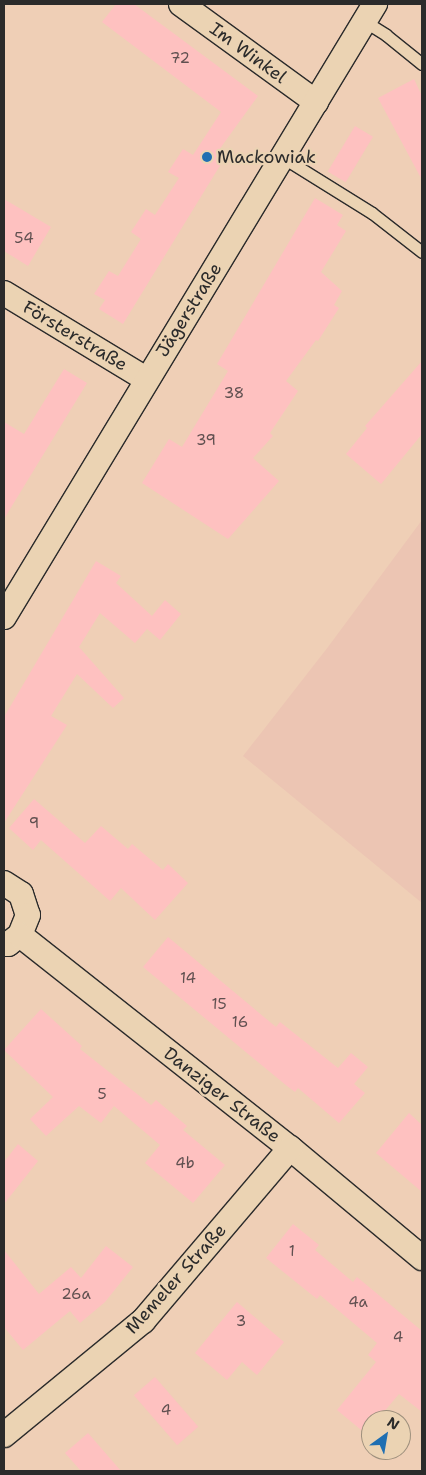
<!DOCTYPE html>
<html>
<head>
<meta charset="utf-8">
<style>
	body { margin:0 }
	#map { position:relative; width:426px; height:1475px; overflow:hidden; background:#efcfb6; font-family:"Shantell Sans",sans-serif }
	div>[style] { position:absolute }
	.built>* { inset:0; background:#ecc5b3 }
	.building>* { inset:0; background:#fec1c0; transform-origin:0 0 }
	.roads { filter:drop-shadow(1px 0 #2b2b2b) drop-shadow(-1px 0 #2b2b2b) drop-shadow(0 1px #2b2b2b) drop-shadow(0 -1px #2b2b2b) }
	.service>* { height:11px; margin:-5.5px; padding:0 5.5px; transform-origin:5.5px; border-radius:5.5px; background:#ebd3b3 }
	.minor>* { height:24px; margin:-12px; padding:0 12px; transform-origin:12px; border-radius:12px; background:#ebd3b3 }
	.dots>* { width:14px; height:14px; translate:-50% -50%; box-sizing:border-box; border:2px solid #ebd3b3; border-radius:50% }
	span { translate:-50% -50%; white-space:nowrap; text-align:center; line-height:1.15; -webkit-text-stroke:4.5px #ebd3b3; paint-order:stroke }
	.number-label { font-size:15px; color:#605050 }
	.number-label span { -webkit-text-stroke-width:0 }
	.street-label { font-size:18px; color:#2b2b2b }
	.poi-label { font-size:18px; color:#2b2b2b }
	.left { translate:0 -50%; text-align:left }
	.frame { position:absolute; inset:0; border:5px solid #2b2b2b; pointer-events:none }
	.north { position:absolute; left:361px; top:1410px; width:50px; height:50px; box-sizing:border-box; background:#ebd3b3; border:1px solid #9e907d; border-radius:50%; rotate:32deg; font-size:14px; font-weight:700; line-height:20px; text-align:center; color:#2b2b2b }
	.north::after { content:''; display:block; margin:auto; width:18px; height:22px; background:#1f6fb2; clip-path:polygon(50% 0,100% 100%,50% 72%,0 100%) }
</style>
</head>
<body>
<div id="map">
	<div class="built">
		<div style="clip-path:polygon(422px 520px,422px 903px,243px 756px,328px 647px)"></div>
	</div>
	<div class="building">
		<div style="clip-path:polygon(116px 4px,134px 4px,258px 96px,216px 154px,224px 159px,123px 324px,99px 309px,105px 300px,94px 294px,109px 271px,118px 276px,141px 239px,131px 232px,146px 209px,155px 215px,179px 178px,168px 172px,183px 149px,193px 155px,221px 112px,102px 22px)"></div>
		<div style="clip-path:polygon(414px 79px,422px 96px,422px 180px,378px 98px)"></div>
		<div style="left:355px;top:126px;width:21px;height:53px;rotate:31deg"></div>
		<div style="clip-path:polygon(315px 198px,343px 215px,337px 225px,346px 231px,321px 272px,342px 291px,334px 305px,339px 308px,318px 341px,316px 340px,286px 381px,298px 391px,270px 433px,273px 436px,253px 458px,279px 481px,228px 539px,142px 483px,169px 439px,182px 447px,228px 371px,217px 364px)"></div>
		<div style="clip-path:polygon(4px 199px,51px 227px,28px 266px,4px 251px)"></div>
		<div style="clip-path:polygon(422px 361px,422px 434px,381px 484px,346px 454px,367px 428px,365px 426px)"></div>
		<div style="clip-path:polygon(64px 369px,87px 383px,4px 519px,4px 422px,24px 434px)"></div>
		<div style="clip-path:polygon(96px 561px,121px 576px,116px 583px,152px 616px,165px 600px,181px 614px,160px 640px,147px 629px,135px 643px,100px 613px,79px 647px,124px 698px,113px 708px,77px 674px,51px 716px,67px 725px,4px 823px,4px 717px)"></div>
		<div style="clip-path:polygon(34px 799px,85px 843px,101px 826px,128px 849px,132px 844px,163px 870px,168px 864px,188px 883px,155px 920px,121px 888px,110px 901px,41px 840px,33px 850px,9px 828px)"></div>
		<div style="clip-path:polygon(168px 937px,276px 1027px,280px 1022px,338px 1068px,351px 1053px,368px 1067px,354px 1084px,365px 1093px,339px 1123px,298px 1088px,295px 1092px,287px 1086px,143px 967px)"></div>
		<div style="clip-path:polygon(41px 1009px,82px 1046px,80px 1049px,151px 1105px,156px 1100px,187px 1126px,183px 1130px,225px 1165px,193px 1203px,145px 1163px,160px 1145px,114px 1106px,101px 1123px,79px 1106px,46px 1136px,30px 1119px,53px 1097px,4px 1050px)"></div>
		<div style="clip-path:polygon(409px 1113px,422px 1125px,422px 1192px,376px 1153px)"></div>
		<div style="clip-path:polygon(18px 1144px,38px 1161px,4px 1204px,4px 1162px)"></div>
		<div style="clip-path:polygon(293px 1224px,319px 1245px,315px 1250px,353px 1282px,357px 1277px,422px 1331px,422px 1412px,399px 1394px,377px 1420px,371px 1420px,371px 1428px,366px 1434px,337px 1410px,376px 1362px,368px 1355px,377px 1343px,320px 1295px,317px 1299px,266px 1258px)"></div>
		<div style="clip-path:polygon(106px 1246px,133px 1267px,105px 1302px,80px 1323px,70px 1311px,23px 1350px,4px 1327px,4px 1250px,39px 1294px,71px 1267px,81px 1278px)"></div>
		<div style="clip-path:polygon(237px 1302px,284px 1342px,257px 1375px,242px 1362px,227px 1380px,195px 1353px)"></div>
		<div style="left:155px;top:1377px;width:66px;height:28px;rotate:49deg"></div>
		<div style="clip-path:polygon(88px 1433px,121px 1471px,81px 1471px,65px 1453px)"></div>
	</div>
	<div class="roads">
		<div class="service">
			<div style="left:364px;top:21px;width:26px;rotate:32deg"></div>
			<div style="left:386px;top:35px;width:46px;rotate:38.9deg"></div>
			<div style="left:282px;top:157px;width:106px;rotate:31.9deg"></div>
			<div style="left:372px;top:213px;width:63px;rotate:38deg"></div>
		</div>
		<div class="minor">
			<div style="left:181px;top:4px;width:167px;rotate:36deg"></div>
			<div style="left:4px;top:293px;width:166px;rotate:31.2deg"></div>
			<div style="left:4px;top:617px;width:717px;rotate:-58.82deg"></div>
			<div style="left:4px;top:883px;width:20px;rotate:33deg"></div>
			<div style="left:21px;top:894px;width:22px;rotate:72deg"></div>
			<div style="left:28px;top:915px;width:22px;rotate:112deg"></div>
			<div style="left:20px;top:935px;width:15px;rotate:143deg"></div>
			<div style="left:8px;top:944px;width:4px;rotate:180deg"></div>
			<div style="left:20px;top:935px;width:344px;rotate:38.3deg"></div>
			<div style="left:290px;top:1148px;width:172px;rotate:39.8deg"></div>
			<div style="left:4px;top:1435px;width:180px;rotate:-39.4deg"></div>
			<div style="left:143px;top:1321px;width:227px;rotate:-49.6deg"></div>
		</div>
	</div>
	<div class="dots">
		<div style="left:207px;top:157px;background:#1f6fb2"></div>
	</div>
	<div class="number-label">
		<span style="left:180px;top:59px">72</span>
		<span style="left:24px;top:239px">54</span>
		<span style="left:234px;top:394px">38</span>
		<span style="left:206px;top:441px">39</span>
		<span style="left:34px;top:824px">9</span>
		<span style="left:188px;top:979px">14</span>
		<span style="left:219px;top:1005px">15</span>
		<span style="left:240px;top:1023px">16</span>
		<span style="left:102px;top:1095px">5</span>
		<span style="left:185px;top:1164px">4b</span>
		<span style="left:292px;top:1252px">1</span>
		<span style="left:76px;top:1295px">26a</span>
		<span style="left:358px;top:1303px">4a</span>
		<span style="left:241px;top:1322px">3</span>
		<span style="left:398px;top:1338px">4</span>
		<span style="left:166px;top:1411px">4</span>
	</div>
	<div class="street-label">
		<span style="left:248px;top:53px;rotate:36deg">Im Winkel</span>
		<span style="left:189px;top:310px;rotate:-58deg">Jägerstraße</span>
		<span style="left:75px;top:336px;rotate:31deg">Försterstraße</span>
		<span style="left:222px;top:1095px;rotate:38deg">Danziger Straße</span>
		<span style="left:176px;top:1279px;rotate:-48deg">Memeler Straße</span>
	</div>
	<div class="poi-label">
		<span class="left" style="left:217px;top:157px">Mackowiak</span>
	</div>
	<div class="frame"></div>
	<div class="north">N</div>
</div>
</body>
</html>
